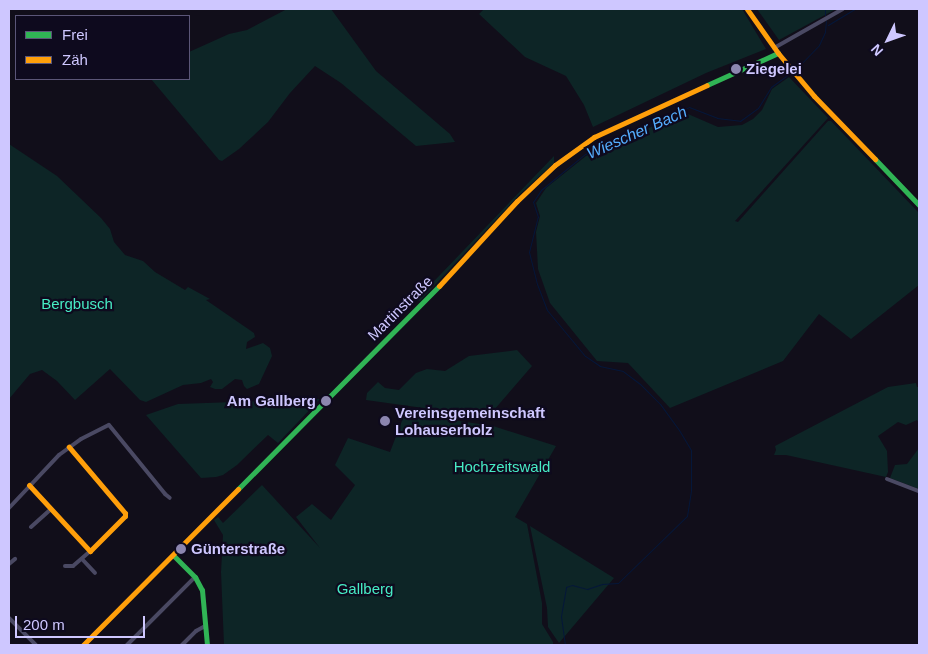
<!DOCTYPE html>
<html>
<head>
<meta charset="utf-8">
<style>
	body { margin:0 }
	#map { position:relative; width:928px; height:654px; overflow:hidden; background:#110e1a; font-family:Arial,sans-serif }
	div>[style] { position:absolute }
	.green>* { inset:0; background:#0d2526 }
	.stream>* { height:1px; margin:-0.5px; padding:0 0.5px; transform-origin:0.5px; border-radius:0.5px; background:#05173a }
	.street>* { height:4px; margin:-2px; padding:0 2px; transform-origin:2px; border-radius:2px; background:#4a4963 }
	.fast>* { height:5px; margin:-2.5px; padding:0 2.5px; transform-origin:2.5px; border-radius:2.5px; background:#30b455 }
	.slow>* { height:5px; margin:-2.5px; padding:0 2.5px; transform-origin:2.5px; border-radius:2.5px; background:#ff9f0a }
	.dots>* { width:14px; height:14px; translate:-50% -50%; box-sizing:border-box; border:2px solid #0e0a1e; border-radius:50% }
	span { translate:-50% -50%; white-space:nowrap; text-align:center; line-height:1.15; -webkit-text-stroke:4.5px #0e0a1e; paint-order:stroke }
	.poi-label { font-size:15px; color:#cec7ff; font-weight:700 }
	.left { translate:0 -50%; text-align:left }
	.right { translate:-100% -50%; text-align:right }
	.park-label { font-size:15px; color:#47ebc4 }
	.street-label { font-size:15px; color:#cec7ff }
	.water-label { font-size:16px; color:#55aeff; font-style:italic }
	.frame { position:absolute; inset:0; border:10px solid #cec7ff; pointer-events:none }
	.legend { position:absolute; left:15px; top:15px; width:175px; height:65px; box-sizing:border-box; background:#0e0a1e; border:1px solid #5b5678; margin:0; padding:6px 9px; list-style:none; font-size:15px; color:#cec7ff }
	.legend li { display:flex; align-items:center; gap:10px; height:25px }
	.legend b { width:25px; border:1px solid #5b5678 }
	.north { position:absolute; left:863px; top:15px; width:50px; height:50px; -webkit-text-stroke:4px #0e0a1e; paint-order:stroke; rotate:228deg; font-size:14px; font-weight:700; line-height:20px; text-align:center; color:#cec7ff }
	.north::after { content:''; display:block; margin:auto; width:18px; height:22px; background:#cec7ff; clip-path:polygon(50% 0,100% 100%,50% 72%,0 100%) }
	.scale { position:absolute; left:15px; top:616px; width:130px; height:22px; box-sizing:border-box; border:2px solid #cec7ff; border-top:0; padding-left:6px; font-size:15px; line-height:18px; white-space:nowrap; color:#cec7ff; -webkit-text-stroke:4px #0e0a1e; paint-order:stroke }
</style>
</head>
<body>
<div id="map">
	<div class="green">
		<div style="clip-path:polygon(287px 9px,331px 9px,376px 71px,450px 134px,455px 142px,416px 146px,341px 83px,315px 66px,290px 93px,268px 122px,239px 149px,222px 161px,219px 160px,151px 79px,189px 79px,189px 52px,229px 34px,247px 30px)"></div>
		<div style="clip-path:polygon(484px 9px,742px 9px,766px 49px,706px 73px,593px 127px,584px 105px,566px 76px,525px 57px,479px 14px)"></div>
		<div style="clip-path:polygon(757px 9px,836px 9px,779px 40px)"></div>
		<div style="clip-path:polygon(789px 77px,828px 118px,735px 221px,738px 222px,828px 121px,831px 121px,919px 213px,919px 285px,851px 339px,819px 314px,783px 361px,670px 408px,628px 363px,597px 361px,550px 303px,538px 269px,536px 232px,540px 216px,536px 203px,546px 188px,586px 156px,645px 129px,688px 114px,718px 127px,742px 125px,753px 119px,762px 110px,772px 89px)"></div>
		<div style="clip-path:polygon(9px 144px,57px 176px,101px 218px,110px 229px,114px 242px,125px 255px,143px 261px,155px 272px,185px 290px,188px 287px,210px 299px,206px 300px,254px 333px,255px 337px,247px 342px,246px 349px,263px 343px,270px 348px,272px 356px,259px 384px,247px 389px,244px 386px,242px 380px,235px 379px,222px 389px,215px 389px,210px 387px,213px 382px,211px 379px,201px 383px,183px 385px,146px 402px,140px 400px,110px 369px,75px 400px,57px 381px,42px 370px,30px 374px,9px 399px)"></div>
		<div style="clip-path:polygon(554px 156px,554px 163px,519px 195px,420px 301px,416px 300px)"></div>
		<div style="clip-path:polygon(517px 350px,532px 366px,488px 417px,366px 400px,367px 393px,378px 382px,385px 388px,399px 390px,416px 373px,427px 369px,445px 371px,469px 356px)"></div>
		<div style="clip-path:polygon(916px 383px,917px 387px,919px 387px,919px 423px,917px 420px,906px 425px,898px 422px,878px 436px,887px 451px,888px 472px,886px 477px,786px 455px,774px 455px,776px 450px,775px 446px,888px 387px)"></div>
		<div style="clip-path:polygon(320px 399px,278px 443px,268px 435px,237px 465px,223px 475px,216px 477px,201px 478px,146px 415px,178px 404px)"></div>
		<div style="clip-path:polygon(405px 413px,493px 426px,556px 446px,515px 517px,527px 524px,542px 603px,542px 624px,553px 642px,553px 645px,224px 645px,221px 572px,223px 535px,214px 520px,218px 517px,223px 523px,262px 485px,320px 548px,296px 517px,312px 504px,331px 520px,355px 485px,335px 465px,348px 438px,390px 452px)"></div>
		<div style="clip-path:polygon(919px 448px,919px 489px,890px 478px,895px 465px,907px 464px)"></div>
		<div style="clip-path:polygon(530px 526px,614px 578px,559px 643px,548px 627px,547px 608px)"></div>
	</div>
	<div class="stream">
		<div style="left:825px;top:9px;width:6px;rotate:90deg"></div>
		<div style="left:828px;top:25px;width:31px;rotate:-31deg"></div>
		<div style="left:797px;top:68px;width:32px;rotate:-46deg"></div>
		<div style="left:819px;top:45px;width:14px;rotate:-65deg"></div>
		<div style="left:825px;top:32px;width:11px;rotate:-85deg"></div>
		<div style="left:565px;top:645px;width:29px;rotate:-98deg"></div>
		<div style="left:561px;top:616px;width:29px;rotate:-80deg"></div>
		<div style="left:566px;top:587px;width:6px;rotate:-18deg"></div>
		<div style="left:572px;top:585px;width:16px;rotate:15deg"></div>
		<div style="left:587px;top:589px;width:16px;rotate:-18deg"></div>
		<div style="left:602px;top:584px;width:16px;rotate:-4deg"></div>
		<div style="left:618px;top:583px;width:96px;rotate:-44.2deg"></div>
		<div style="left:687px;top:516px;width:25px;rotate:-81deg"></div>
		<div style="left:691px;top:491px;width:41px;rotate:-90deg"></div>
		<div style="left:691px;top:450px;width:23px;rotate:-121deg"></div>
		<div style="left:679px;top:430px;width:32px;rotate:-126deg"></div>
		<div style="left:660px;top:404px;width:28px;rotate:-135deg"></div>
		<div style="left:640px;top:384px;width:21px;rotate:-143deg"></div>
		<div style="left:623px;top:371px;width:24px;rotate:-168deg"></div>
		<div style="left:600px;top:366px;width:18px;rotate:-146deg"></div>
		<div style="left:585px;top:356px;width:60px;rotate:-129.6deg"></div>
		<div style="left:547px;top:310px;width:28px;rotate:-111deg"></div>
		<div style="left:537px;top:284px;width:33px;rotate:-104deg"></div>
		<div style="left:529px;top:252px;width:36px;rotate:-76deg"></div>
		<div style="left:538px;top:217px;width:16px;rotate:-108deg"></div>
		<div style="left:533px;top:202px;width:14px;rotate:-56deg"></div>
		<div style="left:541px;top:190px;width:57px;rotate:-39.3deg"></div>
		<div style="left:585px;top:154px;width:114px;rotate:-24.3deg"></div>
		<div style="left:689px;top:107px;width:30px;rotate:21deg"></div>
		<div style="left:717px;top:118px;width:23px;rotate:7deg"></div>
		<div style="left:740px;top:121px;width:22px;rotate:-36deg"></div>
		<div style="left:758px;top:108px;width:25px;rotate:-58deg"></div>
		<div style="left:771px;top:87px;width:22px;rotate:-36deg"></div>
	</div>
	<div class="street">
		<div style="left:774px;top:48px;width:79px;rotate:-29.5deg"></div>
		<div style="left:887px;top:479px;width:34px;rotate:21deg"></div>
		<div style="left:9px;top:508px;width:73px;rotate:-46.7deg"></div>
		<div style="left:59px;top:455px;width:27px;rotate:-36deg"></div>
		<div style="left:81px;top:439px;width:31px;rotate:-27deg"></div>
		<div style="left:109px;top:425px;width:89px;rotate:50.9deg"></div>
		<div style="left:165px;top:494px;width:6px;rotate:39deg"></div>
		<div style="left:31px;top:527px;width:27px;rotate:-42deg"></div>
		<div style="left:82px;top:559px;width:19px;rotate:47deg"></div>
		<div style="left:9px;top:564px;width:8px;rotate:-40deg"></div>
		<div style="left:65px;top:566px;width:8px"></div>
		<div style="left:73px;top:566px;width:23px;rotate:-41deg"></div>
		<div style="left:9px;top:618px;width:38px;rotate:45deg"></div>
		<div style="left:127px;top:645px;width:96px;rotate:-45deg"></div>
		<div style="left:182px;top:645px;width:20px;rotate:-45deg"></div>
		<div style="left:196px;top:631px;width:10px;rotate:-29deg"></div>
	</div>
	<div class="fast">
		<div style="left:707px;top:85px;width:78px;rotate:-24.3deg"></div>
		<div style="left:875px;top:159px;width:64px;rotate:46.3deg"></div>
		<div style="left:238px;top:489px;width:286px;rotate:-45.3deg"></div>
		<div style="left:174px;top:556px;width:30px;rotate:45deg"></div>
		<div style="left:195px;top:577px;width:15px;rotate:62deg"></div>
		<div style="left:202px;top:590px;width:55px;rotate:84.8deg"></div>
	</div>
	<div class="slow">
		<div style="left:747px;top:9px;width:54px;rotate:54.8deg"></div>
		<div style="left:778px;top:53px;width:56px;rotate:50.1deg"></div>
		<div style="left:814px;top:96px;width:88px;rotate:45.9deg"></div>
		<div style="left:439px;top:286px;width:115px;rotate:-47.5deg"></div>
		<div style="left:517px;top:201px;width:52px;rotate:-43.5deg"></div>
		<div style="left:555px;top:165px;width:48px;rotate:-35.7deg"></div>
		<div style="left:594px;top:137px;width:124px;rotate:-24.7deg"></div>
		<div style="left:29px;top:485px;width:90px;rotate:47.3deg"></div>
		<div style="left:90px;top:551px;width:49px;rotate:-45deg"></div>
		<div style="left:125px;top:516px;width:3px;rotate:-90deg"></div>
		<div style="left:125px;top:513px;width:87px;rotate:-130.3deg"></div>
		<div style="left:83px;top:645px;width:220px;rotate:-45.2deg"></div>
	</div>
	<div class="dots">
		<div style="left:736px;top:69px;background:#8c86af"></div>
		<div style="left:326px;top:401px;background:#8c86af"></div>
		<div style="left:385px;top:421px;background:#8c86af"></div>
		<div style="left:181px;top:549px;background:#8c86af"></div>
	</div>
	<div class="poi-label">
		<span class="left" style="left:746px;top:69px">Ziegelei</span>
		<span class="right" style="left:316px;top:401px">Am Gallberg</span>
		<span class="left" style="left:395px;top:421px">Vereinsgemeinschaft<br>Lohauserholz</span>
		<span class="left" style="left:191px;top:549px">Günterstraße</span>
	</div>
	<div class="park-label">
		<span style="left:77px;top:304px">Bergbusch</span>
		<span style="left:502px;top:467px">Hochzeitswald</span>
		<span style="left:365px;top:589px">Gallberg</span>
	</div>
	<div class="street-label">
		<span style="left:400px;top:308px;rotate:-45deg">Martinstraße</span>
	</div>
	<div class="water-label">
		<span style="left:637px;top:133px;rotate:-24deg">Wiescher Bach</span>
	</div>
	<div class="frame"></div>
	<ul class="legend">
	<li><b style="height:6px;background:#30b455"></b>Frei</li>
	<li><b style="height:6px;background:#ff9f0a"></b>Zäh</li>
	</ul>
	<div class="north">N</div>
	<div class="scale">200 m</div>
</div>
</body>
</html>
